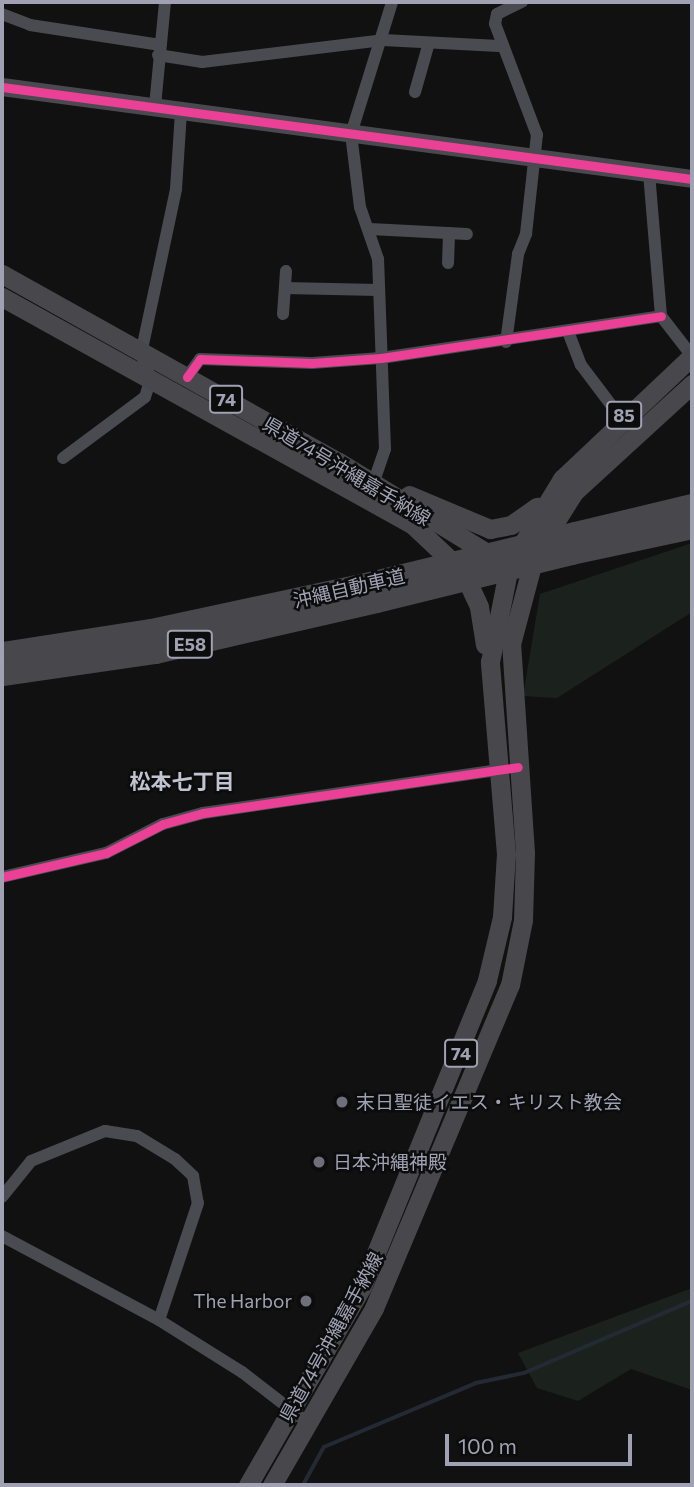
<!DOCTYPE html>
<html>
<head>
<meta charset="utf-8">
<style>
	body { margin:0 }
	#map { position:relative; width:694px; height:1487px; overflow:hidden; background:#111; font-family:Commissioner,"Noto Sans JP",sans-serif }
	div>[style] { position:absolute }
	.green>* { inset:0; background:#1b221d }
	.stream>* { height:3.5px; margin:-1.75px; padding:0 1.75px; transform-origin:1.75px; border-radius:1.75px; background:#242a33 }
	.street>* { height:12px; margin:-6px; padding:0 6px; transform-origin:6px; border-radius:6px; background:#4a4b51 }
	.secondary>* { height:18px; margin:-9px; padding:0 9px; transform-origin:9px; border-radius:9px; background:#49494f }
	.primary>* { height:19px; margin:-9.5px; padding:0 9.5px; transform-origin:9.5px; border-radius:9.5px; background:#48484c }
	.highway>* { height:23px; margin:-11.5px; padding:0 11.5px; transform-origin:11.5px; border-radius:11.5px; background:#48484c }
	.highway-bridge>* { height:23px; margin:-11.5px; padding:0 11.5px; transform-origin:11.5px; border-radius:11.5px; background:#48484c }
	.cycleway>* { height:9px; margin:-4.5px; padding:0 4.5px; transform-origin:4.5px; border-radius:4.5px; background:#ea4096 }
	.dots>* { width:19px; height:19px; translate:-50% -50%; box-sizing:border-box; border:4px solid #0c0c0d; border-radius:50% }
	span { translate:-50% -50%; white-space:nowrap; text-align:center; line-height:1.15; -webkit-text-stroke:5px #0c0c0d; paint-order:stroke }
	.shield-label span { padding:2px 5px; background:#0c0c0d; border:2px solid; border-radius:5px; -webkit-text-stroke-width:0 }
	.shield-label { font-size:18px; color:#a0a2b4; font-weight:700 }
	.street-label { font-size:19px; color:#a0a2b4 }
	.poi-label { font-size:19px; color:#a0a2b4 }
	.left { translate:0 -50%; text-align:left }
	.right { translate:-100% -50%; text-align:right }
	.neighbourhood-label { font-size:21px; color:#c2c3d0; font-weight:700 }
	.frame { position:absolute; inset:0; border:4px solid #a0a2b4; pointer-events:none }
	.scale { position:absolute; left:445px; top:1434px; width:187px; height:32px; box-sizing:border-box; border:4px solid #a0a2b4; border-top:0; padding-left:9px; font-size:21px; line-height:24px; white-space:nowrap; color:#a0a2b4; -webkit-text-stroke:5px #0c0c0d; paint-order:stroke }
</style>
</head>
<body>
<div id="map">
	<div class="green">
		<div style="clip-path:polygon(692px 543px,692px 612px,557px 698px,523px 696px,540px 594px)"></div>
		<div style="clip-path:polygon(692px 1288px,692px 1390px,631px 1369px,578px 1401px,537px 1388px,518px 1353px)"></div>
	</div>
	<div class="stream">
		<div style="left:303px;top:1485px;width:43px;rotate:-61.1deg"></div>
		<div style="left:324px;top:1447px;width:165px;rotate:-22.8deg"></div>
		<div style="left:476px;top:1383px;width:49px;rotate:-11.8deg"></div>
		<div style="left:524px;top:1373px;width:183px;rotate:-23.2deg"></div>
	</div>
	<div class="street">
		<div style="left:2px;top:14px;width:30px;rotate:21deg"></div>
		<div style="left:30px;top:25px;width:132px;rotate:8.7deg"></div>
		<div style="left:158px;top:55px;width:45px;rotate:9deg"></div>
		<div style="left:202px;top:62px;width:182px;rotate:-6.9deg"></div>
		<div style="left:383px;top:40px;width:116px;rotate:3deg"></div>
		<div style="left:415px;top:92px;width:48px;rotate:-74.2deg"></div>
		<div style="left:155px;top:106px;width:104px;rotate:-84.5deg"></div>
		<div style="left:649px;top:173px;width:144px;rotate:85.2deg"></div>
		<div style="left:661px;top:316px;width:51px;rotate:52.2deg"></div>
		<div style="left:370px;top:229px;width:97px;rotate:3deg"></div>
		<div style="left:448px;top:263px;width:30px;rotate:-88deg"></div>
		<div style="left:285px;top:288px;width:93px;rotate:1.2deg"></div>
		<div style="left:283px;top:314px;width:43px;rotate:-86deg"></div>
		<div style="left:569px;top:334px;width:33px;rotate:69deg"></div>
		<div style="left:581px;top:365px;width:66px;rotate:53deg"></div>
		<div style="left:506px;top:342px;width:89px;rotate:-82.2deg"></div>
		<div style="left:518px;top:254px;width:22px;rotate:-68deg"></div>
		<div style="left:526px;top:234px;width:100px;rotate:-83.7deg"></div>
		<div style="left:537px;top:135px;width:119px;rotate:-110.7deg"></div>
		<div style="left:495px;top:24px;width:10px;rotate:-79deg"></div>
		<div style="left:497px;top:14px;width:28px;rotate:-26deg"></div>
		<div style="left:187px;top:377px;width:22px;rotate:-54deg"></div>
		<div style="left:200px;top:359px;width:112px;rotate:2deg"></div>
		<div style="left:312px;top:363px;width:69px;rotate:-4.1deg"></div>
		<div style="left:381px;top:358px;width:283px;rotate:-8.5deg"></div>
		<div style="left:63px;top:458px;width:102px;rotate:-36.6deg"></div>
		<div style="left:145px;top:397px;width:19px;rotate:-72deg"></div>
		<div style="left:151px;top:379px;width:27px;rotate:-112deg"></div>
		<div style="left:141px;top:354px;width:169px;rotate:-78deg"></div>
		<div style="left:176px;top:189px;width:78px;rotate:-86.3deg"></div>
		<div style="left:373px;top:484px;width:37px;rotate:-71deg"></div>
		<div style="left:385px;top:449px;width:190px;rotate:-92.1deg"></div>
		<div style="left:378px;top:259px;width:55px;rotate:-109.1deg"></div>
		<div style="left:360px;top:207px;width:74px;rotate:-97deg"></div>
		<div style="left:351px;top:134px;width:138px;rotate:-72.7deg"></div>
		<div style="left:2px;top:877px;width:107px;rotate:-13deg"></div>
		<div style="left:106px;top:853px;width:64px;rotate:-27deg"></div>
		<div style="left:163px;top:824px;width:41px;rotate:-15.4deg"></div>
		<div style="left:203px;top:813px;width:304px;rotate:-8.3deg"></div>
		<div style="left:2px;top:1197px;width:46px;rotate:-51.1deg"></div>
		<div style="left:31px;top:1161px;width:80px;rotate:-22.1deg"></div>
		<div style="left:105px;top:1131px;width:32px;rotate:9deg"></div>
		<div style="left:137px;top:1136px;width:44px;rotate:31.2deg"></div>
		<div style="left:175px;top:1159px;width:25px;rotate:43deg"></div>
		<div style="left:193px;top:1176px;width:27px;rotate:80deg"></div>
		<div style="left:198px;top:1203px;width:123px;rotate:108.4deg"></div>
		<div style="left:2px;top:1236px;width:178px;rotate:28.1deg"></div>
		<div style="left:159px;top:1320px;width:98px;rotate:32.1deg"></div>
		<div style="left:242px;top:1372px;width:83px;rotate:37.7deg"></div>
	</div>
	<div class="secondary">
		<div style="left:2px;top:87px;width:696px;rotate:7.59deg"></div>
	</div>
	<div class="primary">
		<div style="left:2px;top:274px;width:386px;rotate:29.2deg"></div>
		<div style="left:339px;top:462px;width:183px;rotate:31.6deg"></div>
		<div style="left:2px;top:297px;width:468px;rotate:29deg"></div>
		<div style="left:409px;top:495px;width:88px;rotate:22.8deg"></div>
		<div style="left:490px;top:529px;width:21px;rotate:-11deg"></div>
		<div style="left:511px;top:525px;width:32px;rotate:-35deg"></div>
		<div style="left:412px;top:524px;width:70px;rotate:43.3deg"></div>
		<div style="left:463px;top:572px;width:38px;rotate:65deg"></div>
		<div style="left:479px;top:607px;width:38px;rotate:81deg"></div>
		<div style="left:248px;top:1485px;width:228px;rotate:-60.1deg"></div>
		<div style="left:362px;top:1287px;width:331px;rotate:-67.8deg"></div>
		<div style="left:487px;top:980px;width:65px;rotate:-76.6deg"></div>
		<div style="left:502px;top:917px;width:63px;rotate:-86.4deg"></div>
		<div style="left:506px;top:854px;width:193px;rotate:-94.8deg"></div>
		<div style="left:490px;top:662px;width:98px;rotate:-78.8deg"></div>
		<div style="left:509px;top:566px;width:102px;rotate:-58.7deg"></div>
		<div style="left:562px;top:479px;width:179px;rotate:-43.4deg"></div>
		<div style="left:272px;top:1485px;width:204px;rotate:-60deg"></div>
		<div style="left:374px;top:1308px;width:350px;rotate:-67.2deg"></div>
		<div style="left:510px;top:985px;width:66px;rotate:-78.7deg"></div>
		<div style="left:523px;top:920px;width:67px;rotate:-88.3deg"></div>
		<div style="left:525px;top:853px;width:209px;rotate:-93.8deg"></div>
		<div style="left:511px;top:644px;width:93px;rotate:-75.1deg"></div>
		<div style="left:535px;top:554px;width:73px;rotate:-57.8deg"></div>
		<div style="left:574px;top:492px;width:160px;rotate:-42.5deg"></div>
	</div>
	<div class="highway">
		<div style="left:575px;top:533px;width:120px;rotate:-13.5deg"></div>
		<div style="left:571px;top:553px;width:124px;rotate:-12.1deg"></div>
		<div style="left:2px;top:653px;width:151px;rotate:-8.8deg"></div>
		<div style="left:151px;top:630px;width:224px;rotate:-12.1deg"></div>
		<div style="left:2px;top:674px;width:155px;rotate:-8.2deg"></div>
		<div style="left:155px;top:652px;width:227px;rotate:-13deg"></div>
	</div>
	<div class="highway-bridge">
		<div style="left:370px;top:583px;width:211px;rotate:-13.7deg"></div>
		<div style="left:376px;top:601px;width:201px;rotate:-13.8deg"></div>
	</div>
	<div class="cycleway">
		<div style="left:2px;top:87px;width:696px;rotate:7.59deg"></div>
		<div style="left:187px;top:377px;width:22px;rotate:-54deg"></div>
		<div style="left:200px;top:359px;width:112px;rotate:2deg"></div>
		<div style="left:312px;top:363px;width:69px;rotate:-4.1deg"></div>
		<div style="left:381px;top:358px;width:283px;rotate:-8.5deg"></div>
		<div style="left:2px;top:877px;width:107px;rotate:-13deg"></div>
		<div style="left:106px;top:853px;width:64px;rotate:-27deg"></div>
		<div style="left:163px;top:824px;width:41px;rotate:-15.4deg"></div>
		<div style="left:203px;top:813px;width:318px;rotate:-8.3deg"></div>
	</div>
	<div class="dots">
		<div style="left:342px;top:1102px;background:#6e6f7b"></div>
		<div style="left:319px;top:1162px;background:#6e6f7b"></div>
		<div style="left:306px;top:1301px;background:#6e6f7b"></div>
	</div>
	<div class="shield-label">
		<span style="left:226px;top:399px">74</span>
		<span style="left:624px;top:415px">85</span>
		<span style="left:190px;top:644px">E58</span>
		<span style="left:461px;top:1053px">74</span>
	</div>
	<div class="street-label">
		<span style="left:347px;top:471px;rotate:31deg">県道74号沖縄嘉手納線</span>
		<span style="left:349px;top:588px;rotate:-13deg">沖縄自動車道</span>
		<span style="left:331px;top:1337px;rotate:-61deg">県道74号沖縄嘉手納線</span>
	</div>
	<div class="poi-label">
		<span class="left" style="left:356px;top:1102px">末日聖徒イエス・キリスト教会</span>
		<span class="left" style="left:333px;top:1162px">日本沖縄神殿</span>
		<span class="right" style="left:292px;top:1301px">The Harbor</span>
	</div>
	<div class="neighbourhood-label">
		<span style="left:182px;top:781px">松本七丁目</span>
	</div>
	<div class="frame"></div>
	<div class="scale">100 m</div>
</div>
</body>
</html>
